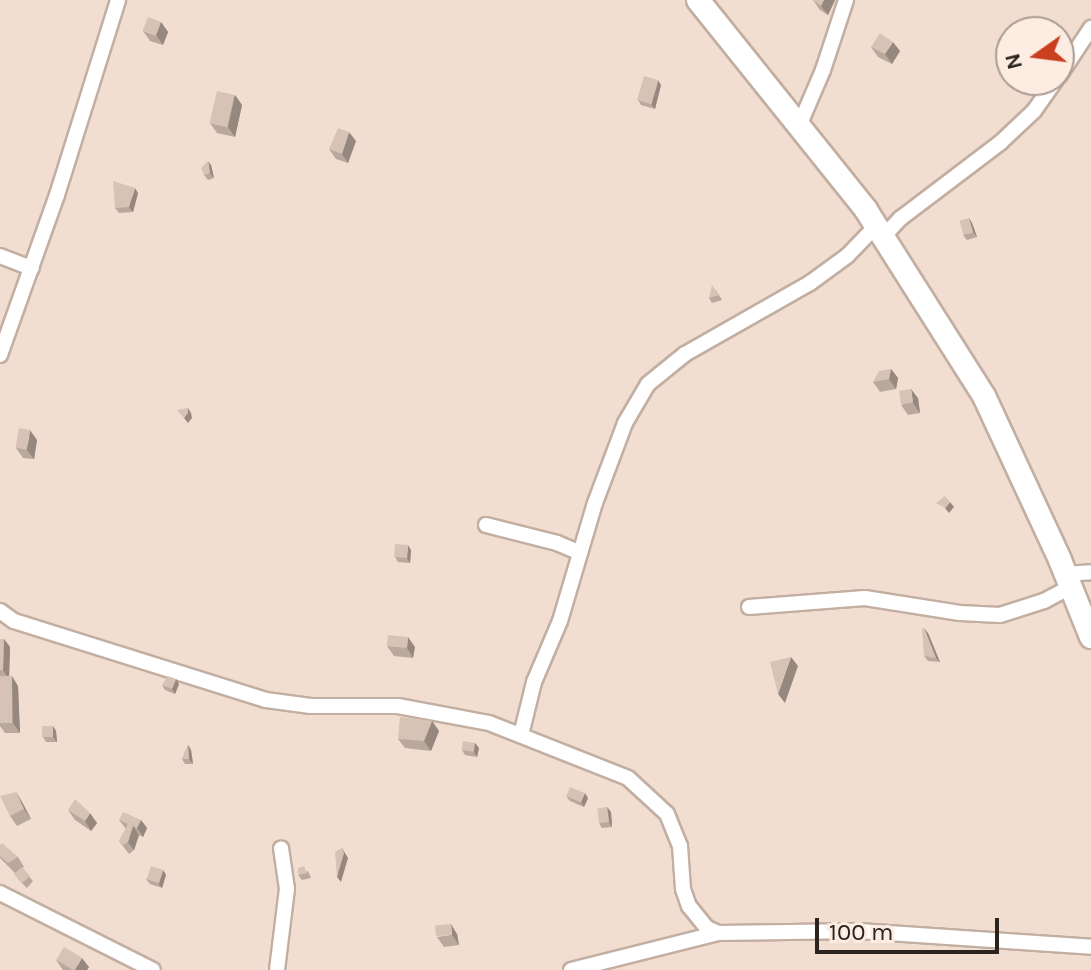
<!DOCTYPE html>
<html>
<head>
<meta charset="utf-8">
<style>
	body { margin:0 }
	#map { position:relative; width:1091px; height:970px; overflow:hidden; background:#f2ded1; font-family:Karla,sans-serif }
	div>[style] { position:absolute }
	.roads { filter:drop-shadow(2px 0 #c2afa2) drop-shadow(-2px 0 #c2afa2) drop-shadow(0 2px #c2afa2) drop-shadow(0 -2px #c2afa2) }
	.minor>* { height:14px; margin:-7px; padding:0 7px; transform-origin:7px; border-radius:7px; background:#fff }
	.highway>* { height:22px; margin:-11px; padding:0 11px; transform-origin:11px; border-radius:11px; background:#fff }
	.wall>* { inset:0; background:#b9a89d }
	.shaded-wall>* { inset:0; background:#96887f }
	.building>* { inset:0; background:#d7c3b6; transform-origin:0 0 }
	span { translate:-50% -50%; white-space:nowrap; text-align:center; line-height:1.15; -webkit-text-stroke:8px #fdece1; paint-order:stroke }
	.north { position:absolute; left:995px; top:16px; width:80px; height:80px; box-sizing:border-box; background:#fdece1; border:2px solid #a99c93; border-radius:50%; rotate:256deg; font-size:22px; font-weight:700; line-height:32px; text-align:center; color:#2a231e }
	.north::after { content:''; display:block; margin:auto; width:28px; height:36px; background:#c93f20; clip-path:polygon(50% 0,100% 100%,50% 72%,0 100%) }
	.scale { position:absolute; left:815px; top:918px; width:184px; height:36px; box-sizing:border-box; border:4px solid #2a231e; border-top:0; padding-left:10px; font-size:24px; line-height:28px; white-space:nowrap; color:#2a231e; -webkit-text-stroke:6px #fdece1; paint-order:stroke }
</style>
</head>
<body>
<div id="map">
	<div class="roads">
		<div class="minor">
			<div style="left:1059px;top:76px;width:58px;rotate:-56.3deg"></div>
			<div style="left:799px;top:126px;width:61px;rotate:-66.8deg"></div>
			<div style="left:823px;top:70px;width:74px;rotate:-71.8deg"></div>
			<div style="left:883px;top:237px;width:26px;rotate:-47deg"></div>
			<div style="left:901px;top:218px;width:126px;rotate:-37.2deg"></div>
			<div style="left:1001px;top:142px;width:45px;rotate:-43.2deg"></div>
			<div style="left:1034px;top:111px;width:38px;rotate:-55deg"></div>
			<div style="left:0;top:256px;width:34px;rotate:21deg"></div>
			<div style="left:0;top:355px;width:170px;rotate:-70.4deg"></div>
			<div style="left:57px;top:195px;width:204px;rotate:-72.6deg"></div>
			<div style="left:486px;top:525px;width:73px;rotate:14.2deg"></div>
			<div style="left:557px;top:543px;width:25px;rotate:23deg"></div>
			<div style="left:1065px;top:574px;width:26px;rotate:-4deg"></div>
			<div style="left:749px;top:607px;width:116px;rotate:-4.4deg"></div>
			<div style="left:865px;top:598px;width:96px;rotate:9deg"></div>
			<div style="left:960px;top:613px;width:40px;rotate:2.9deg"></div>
			<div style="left:1000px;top:615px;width:46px;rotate:-17.7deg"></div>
			<div style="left:1044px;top:601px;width:30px;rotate:-28deg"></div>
			<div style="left:0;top:611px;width:17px;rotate:36deg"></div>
			<div style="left:14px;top:621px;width:264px;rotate:17.4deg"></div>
			<div style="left:266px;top:700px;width:45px;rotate:7.6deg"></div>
			<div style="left:311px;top:706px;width:87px"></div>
			<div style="left:398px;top:706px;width:93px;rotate:10.6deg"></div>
			<div style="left:489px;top:723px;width:149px;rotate:21.6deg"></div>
			<div style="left:628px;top:778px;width:53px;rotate:42.7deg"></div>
			<div style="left:667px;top:814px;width:35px;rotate:68deg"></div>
			<div style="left:680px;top:846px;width:43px;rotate:86deg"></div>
			<div style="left:683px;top:889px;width:18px;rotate:71deg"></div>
			<div style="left:689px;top:906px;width:28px;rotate:51deg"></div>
			<div style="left:707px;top:928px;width:12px;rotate:24deg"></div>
			<div style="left:521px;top:735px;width:55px;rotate:-76.2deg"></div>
			<div style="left:534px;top:682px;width:66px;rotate:-66.9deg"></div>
			<div style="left:560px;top:621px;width:123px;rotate:-73.5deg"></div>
			<div style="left:595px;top:503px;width:85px;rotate:-69.4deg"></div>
			<div style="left:625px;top:423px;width:45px;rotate:-59.5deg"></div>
			<div style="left:648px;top:384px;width:48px;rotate:-39deg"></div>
			<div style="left:685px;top:354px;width:144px;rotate:-29.6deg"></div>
			<div style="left:810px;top:283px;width:46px;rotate:-36.1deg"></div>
			<div style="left:847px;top:256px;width:42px;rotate:-46deg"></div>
			<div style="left:0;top:893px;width:171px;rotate:26.7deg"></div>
			<div style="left:277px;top:970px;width:82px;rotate:-83deg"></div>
			<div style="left:287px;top:889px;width:41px;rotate:-98.3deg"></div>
			<div style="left:571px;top:970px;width:152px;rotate:-14.1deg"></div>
			<div style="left:718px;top:933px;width:141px;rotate:-0.8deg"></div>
			<div style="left:859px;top:931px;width:233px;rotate:3.9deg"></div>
		</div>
		<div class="highway">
			<div style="left:698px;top:0;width:269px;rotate:51.3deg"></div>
			<div style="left:866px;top:210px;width:220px;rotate:57.6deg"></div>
			<div style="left:984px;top:396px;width:181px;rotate:65.1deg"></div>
			<div style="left:1060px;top:560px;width:83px;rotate:68.1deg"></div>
		</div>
	</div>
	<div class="wall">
		<div style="clip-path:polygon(813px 0,835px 0,828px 15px,820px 10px)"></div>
		<div style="clip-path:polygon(161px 22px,168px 32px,163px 45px,150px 41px,143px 31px)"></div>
		<div style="clip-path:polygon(871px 47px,900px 51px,892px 64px,878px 57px)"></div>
		<div style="clip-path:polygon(661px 85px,655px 109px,641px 105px,638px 100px)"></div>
		<div style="clip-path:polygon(235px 95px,242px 105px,235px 137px,217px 133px,210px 123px)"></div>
		<div style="clip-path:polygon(356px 141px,348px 163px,336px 159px,329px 149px)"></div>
		<div style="clip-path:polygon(211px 165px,214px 178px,208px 180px,204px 175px)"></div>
		<div style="clip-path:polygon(138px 193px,133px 212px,119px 213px,115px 208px)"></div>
		<div style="clip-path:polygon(969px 218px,972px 223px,977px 237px,967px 240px,963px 235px)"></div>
		<div style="clip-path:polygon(716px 290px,722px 300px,712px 303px,709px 298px)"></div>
		<div style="clip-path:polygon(891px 369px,898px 378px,896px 389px,880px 392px,873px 382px)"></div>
		<div style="clip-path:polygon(918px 398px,920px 413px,908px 415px,901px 405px)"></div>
		<div style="clip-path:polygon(37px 440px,34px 459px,23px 458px,16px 448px)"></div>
		<div style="clip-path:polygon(411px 550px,410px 563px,398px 562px,395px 557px)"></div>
		<div style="clip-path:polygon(928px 633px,940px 662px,928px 661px,924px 656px)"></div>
		<div style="clip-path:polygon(0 639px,4px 639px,10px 647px,9px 676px,18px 686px,20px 733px,5px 733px,0 726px)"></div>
		<div style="clip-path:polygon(387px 646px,415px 647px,413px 658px,394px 656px)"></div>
		<div style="clip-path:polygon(179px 684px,175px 694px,165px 690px,162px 685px)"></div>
		<div style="clip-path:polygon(432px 721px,439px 731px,431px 751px,405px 748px,398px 739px)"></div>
		<div style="clip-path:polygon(53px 726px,56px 731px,57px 742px,46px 742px,43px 737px)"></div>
		<div style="clip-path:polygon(475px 743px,479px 748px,477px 757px,465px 755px,462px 750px)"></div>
		<div style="clip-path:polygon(188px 745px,191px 750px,193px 764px,185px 764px,182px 759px)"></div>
		<div style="clip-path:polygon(16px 792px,22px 802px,31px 819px,17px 826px,10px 816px)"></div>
		<div style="clip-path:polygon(566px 796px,588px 798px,584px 807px,570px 801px)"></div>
		<div style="clip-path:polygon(607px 807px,611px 812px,612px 827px,602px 828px,599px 823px)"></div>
		<div style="clip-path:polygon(68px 810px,97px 823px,91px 831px,75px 820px)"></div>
		<div style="clip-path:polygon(119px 820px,141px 820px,147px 828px,143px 837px,139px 835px,134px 850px,129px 854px,119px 841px,126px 829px)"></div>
		<div style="clip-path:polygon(0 845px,18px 857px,24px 867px,22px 868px,33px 881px,27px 888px,18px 879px,15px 873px,0 858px)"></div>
		<div style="clip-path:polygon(163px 870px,166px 875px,162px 888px,150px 884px,146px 879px)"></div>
		<div style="clip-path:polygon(308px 871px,311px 878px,302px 880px,298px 875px)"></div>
		<div style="clip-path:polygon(457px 934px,459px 945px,444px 947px,437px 937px)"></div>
		<div style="clip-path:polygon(56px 960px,89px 967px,87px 970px,63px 970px)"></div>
	</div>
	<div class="shaded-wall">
		<div style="clip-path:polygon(824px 0,835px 0,828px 15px,821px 6px)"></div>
		<div style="clip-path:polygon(161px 22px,168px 32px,163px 45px,156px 35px)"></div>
		<div style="clip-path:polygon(893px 42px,900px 51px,892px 64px,885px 54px)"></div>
		<div style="clip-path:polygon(658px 80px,661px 85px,655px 109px,651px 104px)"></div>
		<div style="clip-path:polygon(235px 95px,242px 105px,235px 137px,228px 127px)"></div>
		<div style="clip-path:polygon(349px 132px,356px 141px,348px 163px,342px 154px)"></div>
		<div style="clip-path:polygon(208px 161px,211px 165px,214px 178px,210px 173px)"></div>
		<div style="clip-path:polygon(135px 188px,138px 193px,133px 212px,129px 207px)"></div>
		<div style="clip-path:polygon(969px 218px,972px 223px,977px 237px,973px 232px)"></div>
		<div style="clip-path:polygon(891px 369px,898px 378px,896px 389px,889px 379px)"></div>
		<div style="clip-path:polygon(911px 389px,918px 398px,920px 413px,913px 403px)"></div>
		<div style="clip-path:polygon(188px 408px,191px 413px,192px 418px,188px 423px,184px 418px)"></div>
		<div style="clip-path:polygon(30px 430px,37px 440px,34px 459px,27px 450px)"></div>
		<div style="clip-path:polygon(950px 502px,954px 507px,949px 513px,945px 508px)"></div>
		<div style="clip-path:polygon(408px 545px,411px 550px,410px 563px,407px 558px)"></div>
		<div style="clip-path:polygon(924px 628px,928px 633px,940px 662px,936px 658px)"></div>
		<div style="clip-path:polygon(408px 637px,415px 647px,413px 658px,407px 648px)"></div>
		<div style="clip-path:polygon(4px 639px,10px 647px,9px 679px,3px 670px)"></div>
		<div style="clip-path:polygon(791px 657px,798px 666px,785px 703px,778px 694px)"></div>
		<div style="clip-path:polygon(12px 676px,18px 686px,20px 733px,13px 723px)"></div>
		<div style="clip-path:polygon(176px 679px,179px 684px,175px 694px,172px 689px)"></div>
		<div style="clip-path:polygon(432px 721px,439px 731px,431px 751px,424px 741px)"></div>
		<div style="clip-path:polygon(53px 726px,56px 731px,57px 742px,53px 737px)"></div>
		<div style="clip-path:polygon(475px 743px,479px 748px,477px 757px,474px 752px)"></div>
		<div style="clip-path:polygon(188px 745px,191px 750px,193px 764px,189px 759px)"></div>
		<div style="clip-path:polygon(16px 792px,22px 802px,31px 819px,24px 809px)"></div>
		<div style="clip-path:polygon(585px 793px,588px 798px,584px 807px,581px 802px)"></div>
		<div style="clip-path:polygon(607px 807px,611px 812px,612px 827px,609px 822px)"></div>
		<div style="clip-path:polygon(90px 813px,97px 823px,91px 831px,85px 821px)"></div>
		<div style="clip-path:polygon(141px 820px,147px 828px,143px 837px,137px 828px)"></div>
		<div style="clip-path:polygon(133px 826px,139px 835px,134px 850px,128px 842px)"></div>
		<div style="clip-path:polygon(342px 848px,348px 858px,341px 882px,337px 877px)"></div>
		<div style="clip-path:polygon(163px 870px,166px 875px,162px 888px,158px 883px)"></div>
		<div style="clip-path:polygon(451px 924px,457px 934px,459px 945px,452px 935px)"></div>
		<div style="clip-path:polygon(82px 958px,89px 967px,87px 970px,75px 970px)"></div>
	</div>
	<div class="building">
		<div style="clip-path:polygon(813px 0,824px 0,821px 6px)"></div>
		<div style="left:148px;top:17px;width:14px;height:15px;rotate:21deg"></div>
		<div style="clip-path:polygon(880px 33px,893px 42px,885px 54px,871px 47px)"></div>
		<div style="left:644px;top:76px;width:15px;height:25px;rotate:16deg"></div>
		<div style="left:217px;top:91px;width:18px;height:33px;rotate:13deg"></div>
		<div style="clip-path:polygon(338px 128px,349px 132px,342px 154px,329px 149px)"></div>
		<div style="clip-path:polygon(208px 161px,210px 173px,204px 175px,201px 168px)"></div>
		<div style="clip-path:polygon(113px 181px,135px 188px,129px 207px,115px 208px)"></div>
		<div style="left:969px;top:218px;width:15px;height:10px;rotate:74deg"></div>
		<div style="clip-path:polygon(712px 285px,719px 295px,709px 298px)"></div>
		<div style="clip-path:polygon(891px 369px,889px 379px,873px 382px,879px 371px)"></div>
		<div style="left:911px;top:389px;width:14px;height:12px;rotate:82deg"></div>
		<div style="clip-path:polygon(188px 408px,188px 413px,184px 418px,177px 410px)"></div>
		<div style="left:19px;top:428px;width:11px;height:20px;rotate:10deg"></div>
		<div style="clip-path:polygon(945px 496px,950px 502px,945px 508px,936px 503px)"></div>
		<div style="left:395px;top:544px;width:13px;height:13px;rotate:4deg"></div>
		<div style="clip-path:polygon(924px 628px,936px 658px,924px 656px,922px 629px)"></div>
		<div style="left:388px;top:635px;width:20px;height:11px;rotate:6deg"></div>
		<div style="clip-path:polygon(0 639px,4px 639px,3px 670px,0 670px)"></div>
		<div style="clip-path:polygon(791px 657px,778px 694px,770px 662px)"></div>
		<div style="left:0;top:676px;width:12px;height:47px"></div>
		<div style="clip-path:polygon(168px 676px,176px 679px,172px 689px,162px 685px)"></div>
		<div style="clip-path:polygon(400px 717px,432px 721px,424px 741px,398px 739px)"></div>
		<div style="left:42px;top:726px;width:11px;height:11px"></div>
		<div style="left:463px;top:741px;width:12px;height:9px;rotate:9deg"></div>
		<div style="clip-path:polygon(188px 745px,189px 759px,182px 759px)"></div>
		<div style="left:570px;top:787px;width:16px;height:10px;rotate:22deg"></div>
		<div style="clip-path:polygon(16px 792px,24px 809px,10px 816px,0 796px)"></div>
		<div style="clip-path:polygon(75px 799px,90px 813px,85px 821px,68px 810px)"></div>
		<div style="left:607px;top:807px;width:15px;height:10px;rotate:82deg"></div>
		<div style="clip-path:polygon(123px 812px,141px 820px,137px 828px,133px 826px,128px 842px,123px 845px,119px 841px,128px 824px,119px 820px)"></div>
		<div style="clip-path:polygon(2px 843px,18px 857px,8px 863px,0 856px,0 845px)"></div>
		<div style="clip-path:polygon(342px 848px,344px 853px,337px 877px,335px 852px)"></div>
		<div style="left:151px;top:866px;width:13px;height:14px;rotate:18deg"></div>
		<div style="clip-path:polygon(304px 866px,307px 873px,298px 875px,298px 868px)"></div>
		<div style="left:22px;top:867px;width:12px;height:11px;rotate:48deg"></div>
		<div style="left:451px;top:924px;width:11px;height:16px;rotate:85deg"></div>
		<div style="left:64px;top:947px;width:21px;height:15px;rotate:31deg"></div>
	</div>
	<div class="north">N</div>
	<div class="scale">100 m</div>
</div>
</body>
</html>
